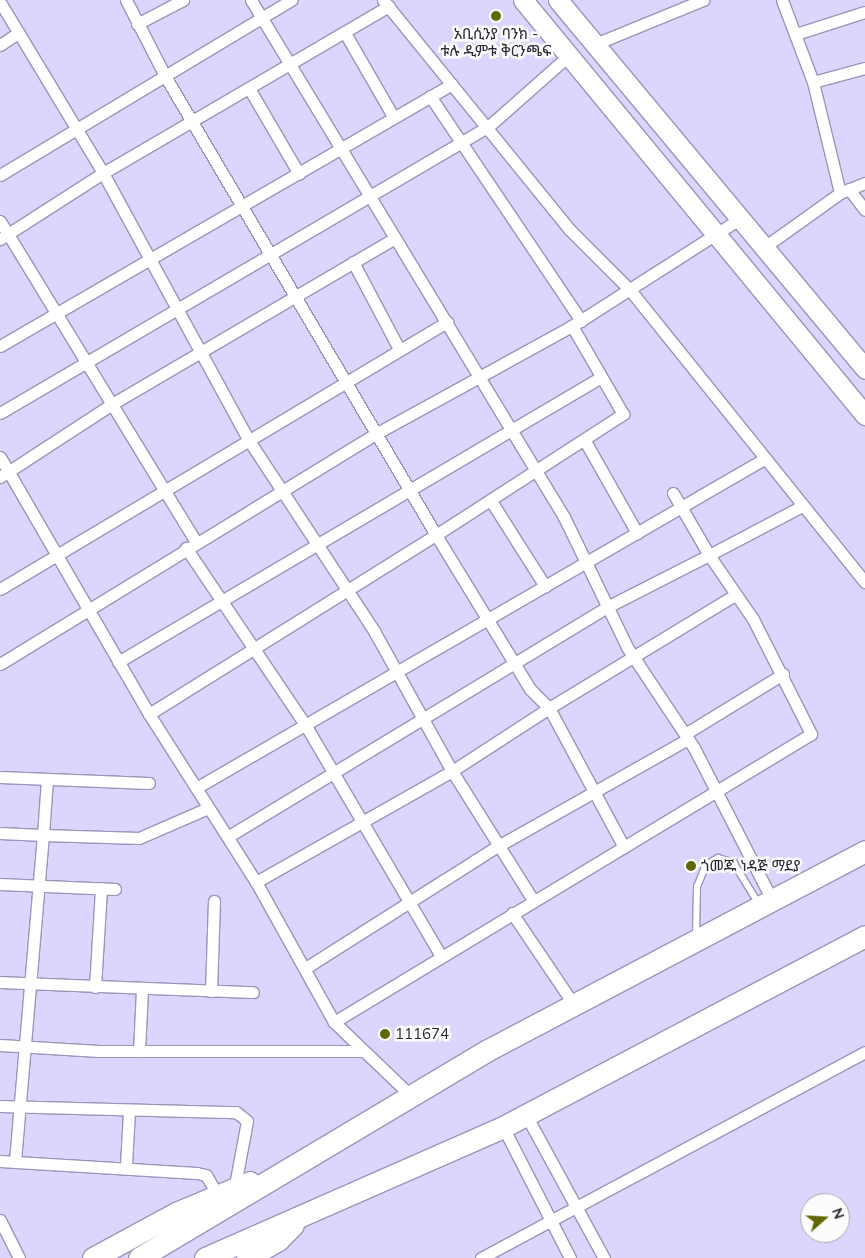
<!DOCTYPE html>
<html>
<head>
<meta charset="utf-8">
<style>
	body { margin:0 }
	#map { position:relative; width:865px; height:1258px; overflow:hidden; background:#dcd5fd; font-family:Mulish,"Noto Sans Ethiopic",sans-serif }
	div>[style] { position:absolute }
	.roads { filter:drop-shadow(1px 0 #9b94ba) drop-shadow(-1px 0 #9b94ba) drop-shadow(0 1px #9b94ba) drop-shadow(0 -1px #9b94ba) }
	.lane>* { height:5.5px; margin:-2.75px; padding:0 2.75px; transform-origin:2.75px; border-radius:2.75px; background:#fff }
	.street>* { height:11px; margin:-5.5px; padding:0 5.5px; transform-origin:5.5px; border-radius:5.5px; background:#fff }
	.primary>* { height:19px; margin:-9.5px; padding:0 9.5px; transform-origin:9.5px; border-radius:9.5px; background:#fff }
	.highway>* { height:21px; margin:-10.5px; padding:0 10.5px; transform-origin:10.5px; border-radius:10.5px; background:#fff }
	.dots>* { width:14px; height:14px; translate:-50% -50%; box-sizing:border-box; border:2px solid #fcfcfc; border-radius:50% }
	span { translate:-50% -50%; white-space:nowrap; text-align:center; line-height:1.15; -webkit-text-stroke:5px #fcfcfc; paint-order:stroke }
	.poi-label { font-size:15px; color:#2a2736 }
	.left { translate:0 -50%; text-align:left }
	.north { position:absolute; left:800px; top:1193px; width:50px; height:50px; box-sizing:border-box; background:#fcfcfc; border:1px solid #a8a7ad; border-radius:50%; rotate:71deg; font-size:14px; font-weight:700; line-height:20px; text-align:center; color:#2a2736 }
	.north::after { content:''; display:block; margin:auto; width:18px; height:22px; background:#616705; clip-path:polygon(50% 0,100% 100%,50% 72%,0 100%) }
</style>
</head>
<body>
<div id="map">
	<div class="roads">
		<div class="lane">
			<div style="left:696px;top:935px;width:48px;rotate:-88.8deg"></div>
			<div style="left:697px;top:887px;width:24px;rotate:-68deg"></div>
			<div style="left:706px;top:865px;width:14px;rotate:-30deg"></div>
			<div style="left:718px;top:858px;width:17px;rotate:17deg"></div>
			<div style="left:734px;top:863px;width:46px;rotate:58.4deg"></div>
		</div>
		<div class="street">
			<div style="left:126px;top:0;width:85px;rotate:62.8deg"></div>
			<div style="left:165px;top:76px;width:533px;rotate:59.44deg"></div>
			<div style="left:436px;top:535px;width:223px;rotate:-32.9deg"></div>
			<div style="left:623px;top:414px;width:102px;rotate:-120.1deg"></div>
			<div style="left:251px;top:0;width:604px;rotate:58.81deg"></div>
			<div style="left:564px;top:517px;width:144px;rotate:64.1deg"></div>
			<div style="left:627px;top:647px;width:121px;rotate:56.4deg"></div>
			<div style="left:694px;top:748px;width:171px;rotate:62.8deg"></div>
			<div style="left:383px;top:0;width:295px;rotate:50.9deg"></div>
			<div style="left:569px;top:229px;width:86px;rotate:45deg"></div>
			<div style="left:630px;top:290px;width:375px;rotate:51.2deg"></div>
			<div style="left:782px;top:0;width:88px;rotate:69.3deg"></div>
			<div style="left:813px;top:82px;width:114px;rotate:76.3deg"></div>
			<div style="left:0;top:2px;width:200px;rotate:58.9deg"></div>
			<div style="left:103px;top:173px;width:303px;rotate:61.4deg"></div>
			<div style="left:248px;top:439px;width:230px;rotate:56.7deg"></div>
			<div style="left:374px;top:631px;width:160px;rotate:60.9deg"></div>
			<div style="left:452px;top:771px;width:152px;rotate:57.9deg"></div>
			<div style="left:137px;top:24px;width:52px;rotate:-27.6deg"></div>
			<div style="left:345px;top:33px;width:96px;rotate:60deg"></div>
			<div style="left:796px;top:34px;width:72px;rotate:-17.7deg"></div>
			<div style="left:595px;top:44px;width:117px;rotate:-22.2deg"></div>
			<div style="left:0;top:45px;width:22px;rotate:-34deg"></div>
			<div style="left:813px;top:82px;width:54px;rotate:-15.1deg"></div>
			<div style="left:250px;top:90px;width:97px;rotate:59.7deg"></div>
			<div style="left:430px;top:96px;width:271px;rotate:56.1deg"></div>
			<div style="left:0;top:175px;width:340px;rotate:-31deg"></div>
			<div style="left:849px;top:189px;width:26px;rotate:53deg"></div>
			<div style="left:0;top:221px;width:376px;rotate:58.6deg"></div>
			<div style="left:0;top:239px;width:122px;rotate:-32.7deg"></div>
			<div style="left:103px;top:173px;width:331px;rotate:-30.3deg"></div>
			<div style="left:763px;top:248px;width:95px;rotate:-35.5deg"></div>
			<div style="left:840px;top:193px;width:27px;rotate:-22deg"></div>
			<div style="left:353px;top:262px;width:98px;rotate:62.1deg"></div>
			<div style="left:0;top:346px;width:522px;rotate:-30.1deg"></div>
			<div style="left:0;top:413px;width:567px;rotate:-30.41deg"></div>
			<div style="left:489px;top:126px;width:106px;rotate:-41.5deg"></div>
			<div style="left:585px;top:441px;width:106px;rotate:60.5deg"></div>
			<div style="left:0;top:457px;width:297px;rotate:59.9deg"></div>
			<div style="left:149px;top:714px;width:199px;rotate:57.5deg"></div>
			<div style="left:256px;top:882px;width:160px;rotate:60.9deg"></div>
			<div style="left:334px;top:1022px;width:105px;rotate:43.8deg"></div>
			<div style="left:0;top:477px;width:134px;rotate:-33.1deg"></div>
			<div style="left:112px;top:404px;width:328px;rotate:-30.4deg"></div>
			<div style="left:673px;top:493px;width:72px;rotate:59.9deg"></div>
			<div style="left:709px;top:555px;width:105px;rotate:-27.8deg"></div>
			<div style="left:491px;top:501px;width:101px;rotate:57.6deg"></div>
			<div style="left:186px;top:548px;width:215px;rotate:56deg"></div>
			<div style="left:306px;top:726px;width:267px;rotate:59.6deg"></div>
			<div style="left:0;top:589px;width:521px;rotate:-30.85deg"></div>
			<div style="left:118px;top:662px;width:561px;rotate:-30.54deg"></div>
			<div style="left:0;top:664px;width:444px;rotate:-31.5deg"></div>
			<div style="left:379px;top:432px;width:220px;rotate:-28.8deg"></div>
			<div style="left:572px;top:326px;width:198px;rotate:-32.6deg"></div>
			<div style="left:149px;top:714px;width:338px;rotate:-32deg"></div>
			<div style="left:436px;top:535px;width:180px;rotate:58.6deg"></div>
			<div style="left:530px;top:689px;width:27px;rotate:45deg"></div>
			<div style="left:549px;top:708px;width:218px;rotate:-31.3deg"></div>
			<div style="left:685px;top:734px;width:115px;rotate:-31.5deg"></div>
			<div style="left:0;top:777px;width:149px;rotate:2.3deg"></div>
			<div style="left:196px;top:788px;width:656px;rotate:-30.08deg"></div>
			<div style="left:0;top:833px;width:43px;rotate:2.7deg"></div>
			<div style="left:43px;top:835px;width:56px;rotate:-85.9deg"></div>
			<div style="left:229px;top:836px;width:442px;rotate:-31.2deg"></div>
			<div style="left:607px;top:607px;width:114px;rotate:-27deg"></div>
			<div style="left:709px;top:555px;width:78px;rotate:55.5deg"></div>
			<div style="left:753px;top:619px;width:129px;rotate:63.2deg"></div>
			<div style="left:811px;top:734px;width:557px;rotate:148.88deg"></div>
			<div style="left:256px;top:882px;width:225px;rotate:-29.5deg"></div>
			<div style="left:452px;top:771px;width:116px;rotate:-33deg"></div>
			<div style="left:549px;top:708px;width:158px;rotate:61.7deg"></div>
			<div style="left:0;top:884px;width:115px;rotate:2.5deg"></div>
			<div style="left:512px;top:913px;width:111px;rotate:56deg"></div>
			<div style="left:307px;top:967px;width:226px;rotate:-32.4deg"></div>
			<div style="left:498px;top:846px;width:218px;rotate:-29.4deg"></div>
			<div style="left:0;top:982px;width:253px;rotate:2.3deg"></div>
			<div style="left:95px;top:987px;width:99px;rotate:-86.5deg"></div>
			<div style="left:211px;top:991px;width:90px;rotate:-88.1deg"></div>
			<div style="left:0;top:1045px;width:99px;rotate:3.5deg"></div>
			<div style="left:99px;top:1051px;width:262px"></div>
			<div style="left:139px;top:1051px;width:62px;rotate:-87.2deg"></div>
			<div style="left:0;top:1106px;width:236px;rotate:1.5deg"></div>
			<div style="left:236px;top:1112px;width:14px;rotate:39deg"></div>
			<div style="left:247px;top:1121px;width:65px;rotate:100.6deg"></div>
			<div style="left:526px;top:1115px;width:163px;rotate:61.4deg"></div>
			<div style="left:503px;top:1127px;width:147px;rotate:62.9deg"></div>
			<div style="left:0;top:1161px;width:197px;rotate:3.5deg"></div>
			<div style="left:197px;top:1173px;width:9px;rotate:13deg"></div>
			<div style="left:206px;top:1175px;width:22px;rotate:60deg"></div>
			<div style="left:15px;top:1161px;width:327px;rotate:-85.1deg"></div>
			<div style="left:43px;top:835px;width:96px;rotate:1.8deg"></div>
			<div style="left:139px;top:838px;width:75px;rotate:-23.5deg"></div>
			<div style="left:126px;top:1165px;width:53px;rotate:-86.8deg"></div>
			<div style="left:0;top:1220px;width:42px;rotate:63.4deg"></div>
			<div style="left:481px;top:1258px;width:436px;rotate:-28.2deg"></div>
		</div>
		<div class="primary">
			<div style="left:523px;top:0;width:538px;rotate:50.51deg"></div>
			<div style="left:558px;top:0;width:480px;rotate:50.2deg"></div>
		</div>
		<div class="highway">
			<div style="left:93px;top:1258px;width:94px;rotate:-28.5deg"></div>
			<div style="left:176px;top:1213px;width:80px;rotate:-22.7deg"></div>
			<div style="left:139px;top:1258px;width:406px;rotate:-30.8deg"></div>
			<div style="left:488px;top:1050px;width:426px;rotate:-27.8deg"></div>
			<div style="left:205px;top:1258px;width:326px;rotate:-23.7deg"></div>
			<div style="left:503px;top:1127px;width:409px;rotate:-27.8deg"></div>
			<div style="left:247px;top:1258px;width:36px;rotate:-30deg"></div>
			<div style="left:278px;top:1240px;width:21px;rotate:-45deg"></div>
		</div>
	</div>
	<div class="dots">
		<div style="left:496px;top:16px;background:#616705"></div>
		<div style="left:691px;top:866px;background:#616705"></div>
		<div style="left:385px;top:1034px;background:#616705"></div>
	</div>
	<div class="poi-label">
		<span style="left:496px;top:42px">አቢሲንያ ባንክ -<br>ቱሉ ዲምቱ ቅርንጫፍ</span>
		<span class="left" style="left:701px;top:866px">ጎመጁ ነዳጅ ማደያ</span>
		<span class="left" style="left:395px;top:1034px">111674</span>
	</div>
	<div class="north">N</div>
</div>
</body>
</html>
